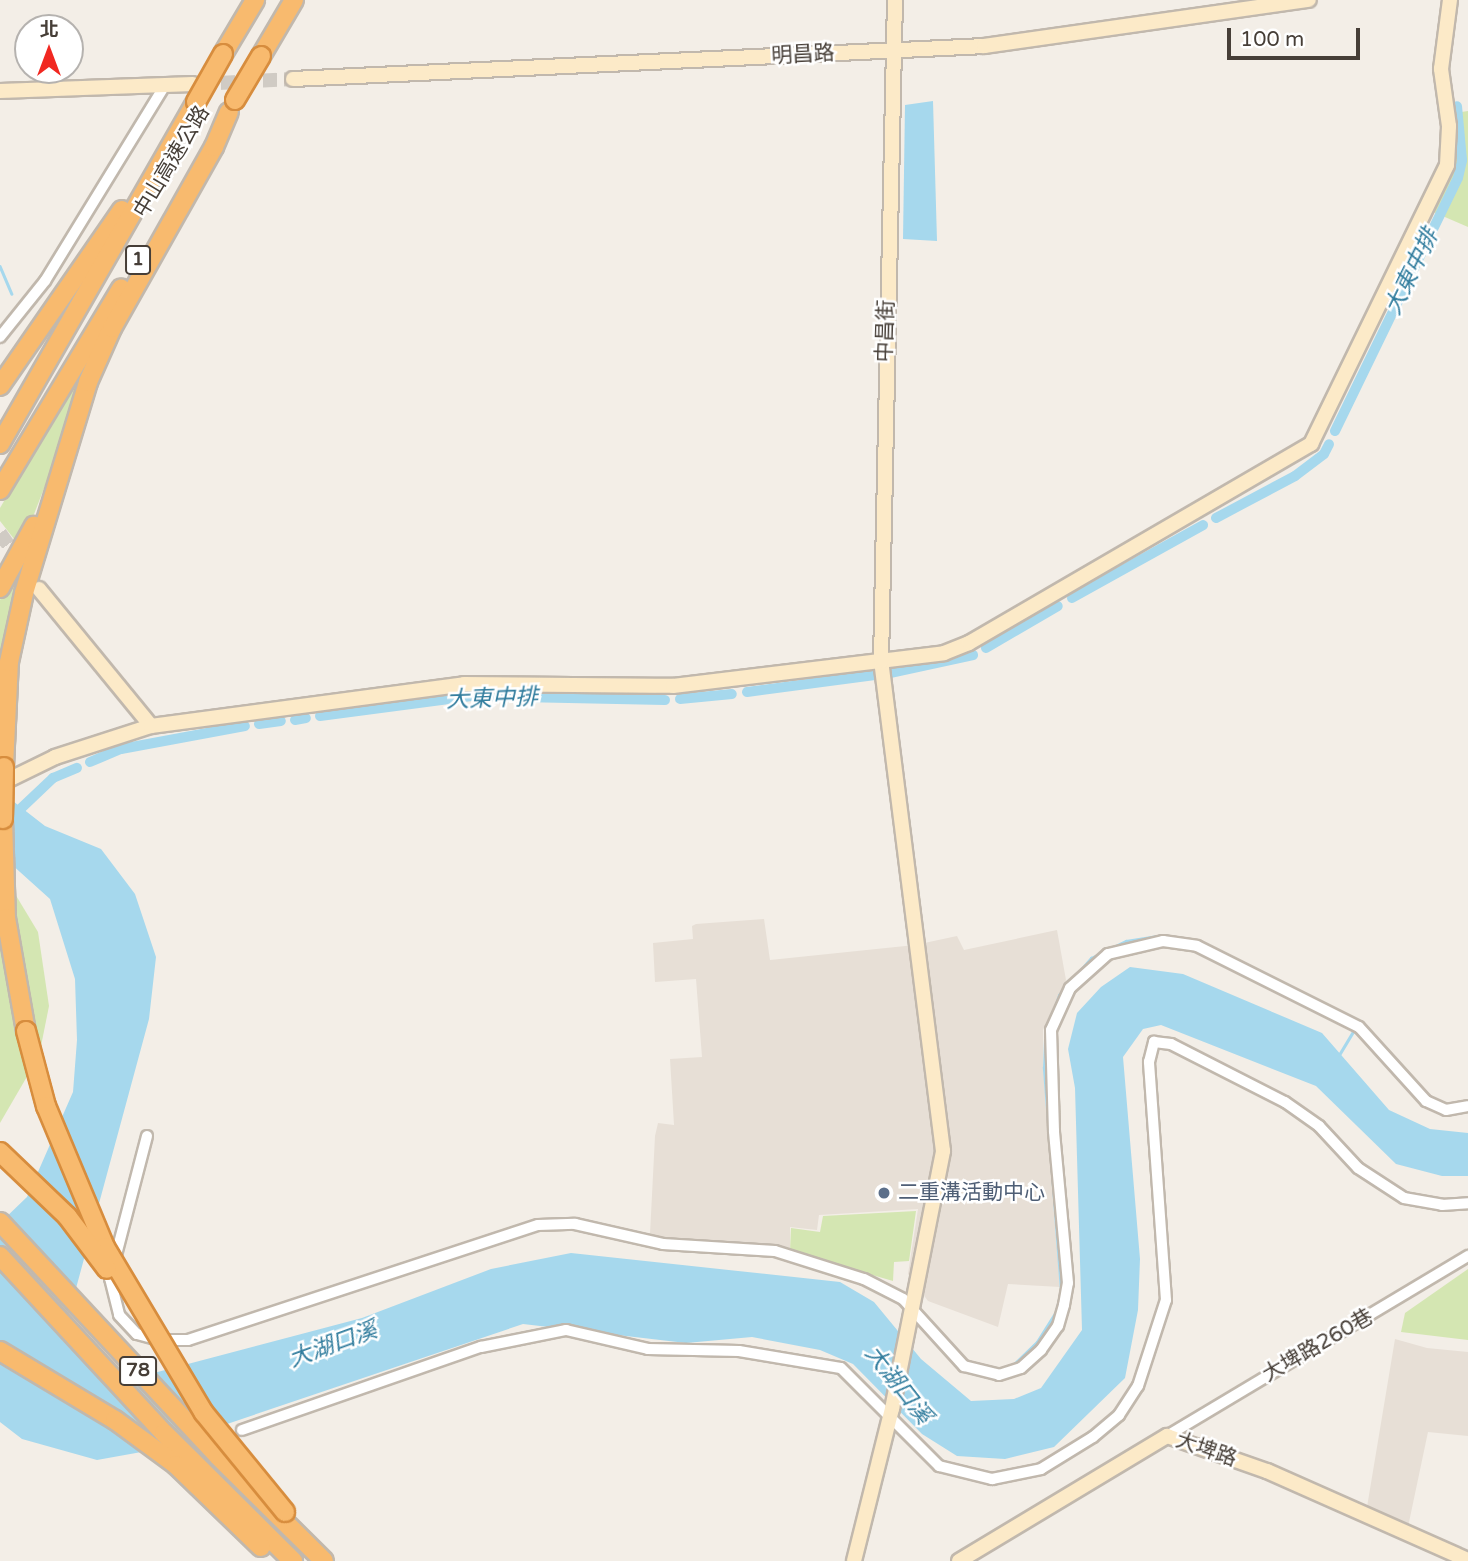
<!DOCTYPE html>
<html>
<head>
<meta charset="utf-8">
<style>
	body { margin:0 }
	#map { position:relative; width:1468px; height:1561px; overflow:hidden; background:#f3eee7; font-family:"Varela Round","Noto Sans TC",sans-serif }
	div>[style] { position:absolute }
	.residential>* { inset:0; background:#e7dfd6 }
	.green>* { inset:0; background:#d4e6b2 }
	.water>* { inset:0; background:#a6d8ed }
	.stream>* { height:2.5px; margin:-1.25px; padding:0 1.25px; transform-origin:1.25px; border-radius:1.25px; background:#a6d8ed }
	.canal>* { height:10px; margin:-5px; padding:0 5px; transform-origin:5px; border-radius:5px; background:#a6d8ed }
	.secondary-tunnel>* { height:14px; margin-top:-7px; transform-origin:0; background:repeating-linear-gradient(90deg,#d0cbc4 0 14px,transparent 0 21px) }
	.roads { filter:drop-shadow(2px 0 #c1b8ad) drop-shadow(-2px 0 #c1b8ad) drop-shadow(0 2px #c1b8ad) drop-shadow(0 -2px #c1b8ad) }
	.street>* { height:10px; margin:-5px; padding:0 5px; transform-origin:5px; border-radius:5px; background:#fff }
	.secondary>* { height:14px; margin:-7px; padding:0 7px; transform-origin:7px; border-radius:7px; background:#fceac8 }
	.highway>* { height:18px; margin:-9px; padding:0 9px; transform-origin:9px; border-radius:9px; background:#f8ba6e }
	.bridges { filter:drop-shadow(2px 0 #d78d3e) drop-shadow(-2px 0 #d78d3e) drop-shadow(0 2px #d78d3e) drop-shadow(0 -2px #d78d3e) }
	.highway-bridge>* { height:18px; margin:-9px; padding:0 9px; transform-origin:9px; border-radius:9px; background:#f8ba6e }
	.dots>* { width:19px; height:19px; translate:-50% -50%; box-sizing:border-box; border:4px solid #fff; border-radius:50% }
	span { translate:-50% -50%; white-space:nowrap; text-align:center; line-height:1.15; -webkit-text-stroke:5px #fff; paint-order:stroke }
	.shield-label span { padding:2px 5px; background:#fff; border:2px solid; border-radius:5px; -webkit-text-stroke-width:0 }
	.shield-label { font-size:19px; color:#463e37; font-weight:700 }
	.street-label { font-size:21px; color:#463e37 }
	.service-label { font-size:21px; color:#4e5e75 }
	.left { translate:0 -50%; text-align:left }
	.water-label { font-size:23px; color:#307c9d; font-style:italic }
	.north { position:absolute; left:14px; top:14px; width:70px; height:70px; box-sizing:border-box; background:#fff; border:2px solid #b5b2af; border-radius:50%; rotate:0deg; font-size:19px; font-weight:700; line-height:28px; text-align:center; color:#463e37 }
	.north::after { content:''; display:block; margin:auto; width:24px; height:32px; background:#f12821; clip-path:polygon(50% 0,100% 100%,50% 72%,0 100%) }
	.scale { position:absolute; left:1227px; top:28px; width:133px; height:32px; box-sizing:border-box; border:4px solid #463e37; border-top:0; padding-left:9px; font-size:21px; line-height:24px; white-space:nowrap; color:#463e37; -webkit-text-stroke:5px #fff; paint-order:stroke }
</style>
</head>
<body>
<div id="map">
	<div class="residential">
		<div style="clip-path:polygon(764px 919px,770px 960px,915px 945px,957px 936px,964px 950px,1057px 930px,1066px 980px,1043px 1030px,1043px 1067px,1060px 1287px,1008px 1284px,998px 1327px,928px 1301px,908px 1274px,918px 1209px,819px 1215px,817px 1230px,790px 1227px,790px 1250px,689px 1245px,650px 1234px,655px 1136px,658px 1123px,674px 1125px,670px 1059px,702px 1057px,696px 979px,655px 982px,653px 943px,693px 939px,692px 926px,696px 924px)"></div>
		<div style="clip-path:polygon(1395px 1339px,1427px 1348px,1468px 1352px,1468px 1436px,1428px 1432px,1408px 1527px,1367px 1507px)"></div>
	</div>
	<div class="green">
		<div style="clip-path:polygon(1468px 111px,1468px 227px,1431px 211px,1453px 162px,1455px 113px)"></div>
		<div style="clip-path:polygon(110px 318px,31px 522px,18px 544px,0 521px,0 508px)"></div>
		<div style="clip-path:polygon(17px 571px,21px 575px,0 702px,0 600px)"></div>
		<div style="clip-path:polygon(0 869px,38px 932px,49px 1006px,39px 1056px,0 1123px)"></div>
		<div style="clip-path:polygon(916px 1211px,909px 1261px,894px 1262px,893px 1281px,790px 1251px,791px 1228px,820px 1232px,823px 1216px)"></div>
		<div style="clip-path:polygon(1468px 1269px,1468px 1340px,1401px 1332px,1405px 1313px)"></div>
	</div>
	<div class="water">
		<div style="clip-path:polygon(933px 101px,937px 241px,903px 239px,905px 105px)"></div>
		<div style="clip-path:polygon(0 791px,45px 826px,101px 849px,135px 894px,156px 957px,149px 1019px,62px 1340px,116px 1383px,362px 1318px,491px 1269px,571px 1253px,840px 1282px,874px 1302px,921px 1359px,971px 1401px,1014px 1399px,1041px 1388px,1082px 1330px,1075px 1088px,1068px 1049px,1077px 1013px,1101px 987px,1130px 967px,1183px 974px,1322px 1033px,1389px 1110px,1430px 1129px,1468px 1133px,1468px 1176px,1442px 1176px,1396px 1164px,1316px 1086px,1161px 1025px,1143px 1029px,1123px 1057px,1140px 1259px,1138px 1310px,1125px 1378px,1054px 1447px,1005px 1459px,957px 1456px,922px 1434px,853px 1364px,820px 1350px,752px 1337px,686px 1343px,523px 1324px,147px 1451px,97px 1460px,22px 1439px,0 1422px,0 1223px,27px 1197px,73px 1092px,77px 1040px,75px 979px,50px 899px,0 854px)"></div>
	</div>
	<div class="stream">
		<div style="left:0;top:266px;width:30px;rotate:67deg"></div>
		<div style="left:1205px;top:944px;width:173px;rotate:26.9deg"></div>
		<div style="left:1339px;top:1055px;width:31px;rotate:-59deg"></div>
		<div style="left:1012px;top:1366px;width:35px;rotate:-44deg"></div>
		<div style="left:1037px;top:1342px;width:36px;rotate:-58deg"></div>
		<div style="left:1056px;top:1312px;width:22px;rotate:-77deg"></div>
		<div style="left:1061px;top:1291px;width:224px;rotate:-94.4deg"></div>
		<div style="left:1044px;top:1068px;width:32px;rotate:-88deg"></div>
		<div style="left:1045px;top:1036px;width:43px;rotate:-71.1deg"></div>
		<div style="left:1059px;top:995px;width:49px;rotate:-49.1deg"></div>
		<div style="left:1091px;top:958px;width:39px;rotate:-26deg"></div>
		<div style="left:1126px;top:941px;width:33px;rotate:-9deg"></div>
		<div style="left:1159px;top:936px;width:40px;rotate:8.5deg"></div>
	</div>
	<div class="canal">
		<div style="left:1335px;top:431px;width:281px;rotate:-64.1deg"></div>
		<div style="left:1458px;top:178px;width:18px;rotate:-77deg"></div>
		<div style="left:1462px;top:160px;width:54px;rotate:-95.3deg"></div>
		<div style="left:1216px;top:518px;width:89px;rotate:-28deg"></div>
		<div style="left:1295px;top:476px;width:36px;rotate:-37deg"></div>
		<div style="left:1324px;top:454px;width:11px;rotate:-63deg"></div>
		<div style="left:1072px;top:598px;width:150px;rotate:-29.1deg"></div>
		<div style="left:986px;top:648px;width:83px;rotate:-30.3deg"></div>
		<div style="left:890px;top:673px;width:85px;rotate:-12.2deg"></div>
		<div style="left:747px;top:692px;width:129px;rotate:-7.6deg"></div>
		<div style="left:680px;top:699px;width:52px;rotate:-5.5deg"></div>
		<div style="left:320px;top:716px;width:153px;rotate:-7.5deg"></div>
		<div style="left:472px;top:696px;width:193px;rotate:1.2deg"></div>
		<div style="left:295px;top:720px;width:11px;rotate:-10deg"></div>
		<div style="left:259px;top:724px;width:22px;rotate:-8deg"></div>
		<div style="left:90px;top:762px;width:34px;rotate:-23deg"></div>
		<div style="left:121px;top:749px;width:126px;rotate:-10.5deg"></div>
		<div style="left:14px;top:815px;width:54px;rotate:-43.5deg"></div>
		<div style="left:53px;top:778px;width:26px;rotate:-23deg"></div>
	</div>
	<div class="secondary-tunnel">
		<div style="left:200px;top:84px;width:93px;rotate:-3.1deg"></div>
		<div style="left:0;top:533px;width:37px;rotate:55deg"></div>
	</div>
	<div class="roads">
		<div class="street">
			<div style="left:0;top:337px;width:72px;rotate:-51.2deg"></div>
			<div style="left:45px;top:281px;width:230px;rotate:-58.5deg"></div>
			<div style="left:147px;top:1136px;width:147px;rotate:104.6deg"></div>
			<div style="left:110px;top:1278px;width:38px;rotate:76deg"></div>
			<div style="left:119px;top:1315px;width:26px;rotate:47deg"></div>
			<div style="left:137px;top:1334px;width:23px;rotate:15deg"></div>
			<div style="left:159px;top:1340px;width:29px"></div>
			<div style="left:188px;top:1340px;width:368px;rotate:-18.2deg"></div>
			<div style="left:538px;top:1225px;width:37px;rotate:-2deg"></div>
			<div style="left:575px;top:1224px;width:90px;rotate:12.8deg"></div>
			<div style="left:663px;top:1244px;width:112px;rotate:3.6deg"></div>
			<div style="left:775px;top:1251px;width:93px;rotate:17.5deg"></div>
			<div style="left:864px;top:1279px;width:44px;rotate:27.1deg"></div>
			<div style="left:903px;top:1299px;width:91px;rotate:47.7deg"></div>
			<div style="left:964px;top:1366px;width:36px;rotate:14deg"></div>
			<div style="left:999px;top:1375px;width:23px;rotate:-18deg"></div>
			<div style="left:1021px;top:1368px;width:27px;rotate:-42deg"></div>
			<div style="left:1041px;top:1350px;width:29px;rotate:-55deg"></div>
			<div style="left:1058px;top:1326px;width:22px;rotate:-74deg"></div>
			<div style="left:1064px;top:1305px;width:22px;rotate:-80deg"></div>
			<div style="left:1068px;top:1283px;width:153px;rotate:-95.3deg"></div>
			<div style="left:1054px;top:1131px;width:101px;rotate:-91.7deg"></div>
			<div style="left:1051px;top:1030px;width:46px;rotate:-65.7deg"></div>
			<div style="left:1070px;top:988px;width:51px;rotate:-41.8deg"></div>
			<div style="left:1108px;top:954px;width:57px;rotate:-13.3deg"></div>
			<div style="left:1163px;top:941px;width:34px;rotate:8deg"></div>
			<div style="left:1197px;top:946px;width:181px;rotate:26.6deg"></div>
			<div style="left:1359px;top:1027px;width:100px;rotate:47.8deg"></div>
			<div style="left:1426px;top:1101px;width:22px;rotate:24deg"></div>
			<div style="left:1446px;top:1110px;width:22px;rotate:-10deg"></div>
			<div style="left:242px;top:1430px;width:253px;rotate:-19.2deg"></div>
			<div style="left:481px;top:1347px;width:87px;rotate:-11.3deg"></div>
			<div style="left:566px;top:1330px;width:84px;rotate:13deg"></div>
			<div style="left:648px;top:1349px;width:91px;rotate:1.3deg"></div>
			<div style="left:739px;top:1351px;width:103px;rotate:9.5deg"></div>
			<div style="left:841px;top:1368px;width:139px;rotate:45deg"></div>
			<div style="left:939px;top:1466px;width:55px;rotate:13.8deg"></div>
			<div style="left:992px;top:1479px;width:50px;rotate:-11.5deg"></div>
			<div style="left:1041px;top:1469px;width:61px;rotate:-31.6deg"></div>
			<div style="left:1093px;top:1437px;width:34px;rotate:-40deg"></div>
			<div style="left:1119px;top:1415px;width:35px;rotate:-57deg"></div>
			<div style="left:1138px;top:1386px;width:90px;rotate:-72deg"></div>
			<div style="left:1166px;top:1300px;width:239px;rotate:-94.1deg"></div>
			<div style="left:1149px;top:1062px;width:21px;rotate:-76deg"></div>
			<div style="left:1154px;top:1042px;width:17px;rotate:7deg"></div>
			<div style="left:1171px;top:1044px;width:128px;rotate:27deg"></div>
			<div style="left:1285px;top:1102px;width:42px;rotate:35.2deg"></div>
			<div style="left:1319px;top:1126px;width:57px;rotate:47.1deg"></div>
			<div style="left:1358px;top:1168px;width:55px;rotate:33.1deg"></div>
			<div style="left:1404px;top:1198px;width:39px;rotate:10deg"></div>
			<div style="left:1442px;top:1205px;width:26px;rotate:-4deg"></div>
			<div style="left:1167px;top:1436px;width:351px;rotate:-30.9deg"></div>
		</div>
		<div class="secondary">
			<div style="left:293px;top:79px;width:692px;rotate:-2.73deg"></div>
			<div style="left:984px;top:46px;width:328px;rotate:-8.1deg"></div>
			<div style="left:0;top:91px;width:193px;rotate:-2.1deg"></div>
			<div style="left:39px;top:589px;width:177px;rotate:50.7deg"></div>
			<div style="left:0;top:784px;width:61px;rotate:-26.1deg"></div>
			<div style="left:55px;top:757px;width:101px;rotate:-17.9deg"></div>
			<div style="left:151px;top:726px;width:316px;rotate:-7.6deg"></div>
			<div style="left:464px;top:684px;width:209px;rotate:0.5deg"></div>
			<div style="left:673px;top:686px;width:273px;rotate:-6.9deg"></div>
			<div style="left:944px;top:653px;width:27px;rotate:-22deg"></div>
			<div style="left:969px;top:643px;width:396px;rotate:-30.2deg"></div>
			<div style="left:1311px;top:444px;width:310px;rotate:-64deg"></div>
			<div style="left:1447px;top:165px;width:39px;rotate:-87deg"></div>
			<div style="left:1449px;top:126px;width:58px;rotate:-98deg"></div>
			<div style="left:1441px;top:69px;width:70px;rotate:-82.6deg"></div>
			<div style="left:854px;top:1561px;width:157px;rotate:-76deg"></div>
			<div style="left:892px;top:1409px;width:263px;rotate:-78.8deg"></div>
			<div style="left:943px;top:1151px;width:494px;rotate:-97.2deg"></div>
			<div style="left:881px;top:661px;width:661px;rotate:-88.79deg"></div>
			<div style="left:959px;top:1561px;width:243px;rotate:-31deg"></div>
			<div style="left:1167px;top:1436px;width:106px;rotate:19.3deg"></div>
			<div style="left:1267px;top:1471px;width:220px;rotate:23.9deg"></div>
		</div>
		<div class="highway">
			<div style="left:223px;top:54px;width:63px;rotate:-59.3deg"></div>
			<div style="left:261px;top:56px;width:65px;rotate:-59.5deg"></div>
			<div style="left:0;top:386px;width:214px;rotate:-55.3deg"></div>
			<div style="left:0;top:444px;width:394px;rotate:-60.2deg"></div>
			<div style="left:0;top:490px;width:235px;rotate:-59deg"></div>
			<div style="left:0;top:588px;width:71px;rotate:-61.3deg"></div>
			<div style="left:4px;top:767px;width:105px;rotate:-87.3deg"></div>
			<div style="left:9px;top:662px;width:71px;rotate:-77.7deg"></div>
			<div style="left:24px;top:593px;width:220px;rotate:-73.1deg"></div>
			<div style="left:88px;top:382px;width:59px;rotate:-66deg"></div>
			<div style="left:112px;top:328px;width:208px;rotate:-60.6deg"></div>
			<div style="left:214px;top:147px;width:38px;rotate:-67deg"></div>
			<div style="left:3px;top:819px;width:99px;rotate:88.3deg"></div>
			<div style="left:6px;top:918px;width:115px;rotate:80deg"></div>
			<div style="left:0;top:1222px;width:320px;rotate:47deg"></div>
			<div style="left:218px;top:1456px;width:149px;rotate:44.7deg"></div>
			<div style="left:0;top:1256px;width:241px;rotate:47.2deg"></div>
			<div style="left:164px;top:1433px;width:182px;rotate:44.8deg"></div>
			<div style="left:0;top:1351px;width:134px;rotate:31deg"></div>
			<div style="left:115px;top:1420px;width:76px;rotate:36.4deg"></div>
			<div style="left:176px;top:1465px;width:118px;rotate:44deg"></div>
		</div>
	</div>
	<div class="bridges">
		<div class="highway-bridge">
			<div style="left:235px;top:100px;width:51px;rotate:-59.4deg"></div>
			<div style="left:196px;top:102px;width:55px;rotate:-60.6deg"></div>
			<div style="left:3px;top:819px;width:52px;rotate:-88.9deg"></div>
			<div style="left:26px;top:1031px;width:78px;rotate:75.1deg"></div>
			<div style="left:46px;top:1106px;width:153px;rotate:67.3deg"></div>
			<div style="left:105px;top:1247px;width:193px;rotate:59.2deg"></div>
			<div style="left:204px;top:1413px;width:128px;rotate:50.7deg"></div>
			<div style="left:0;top:1152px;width:93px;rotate:43.7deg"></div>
			<div style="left:67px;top:1216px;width:66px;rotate:53deg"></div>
		</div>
	</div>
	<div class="dots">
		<div style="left:884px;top:1193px;background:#5c6f8a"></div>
	</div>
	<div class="shield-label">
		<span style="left:138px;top:260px">1</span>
		<span style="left:138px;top:1371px">78</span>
	</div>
	<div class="street-label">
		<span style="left:803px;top:55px;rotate:-3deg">明昌路</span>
		<span style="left:172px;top:162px;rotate:-59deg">中山高速公路</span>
		<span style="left:886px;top:331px;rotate:-88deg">中昌街</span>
		<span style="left:1318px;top:1346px;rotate:-30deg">大埤路260巷</span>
		<span style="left:1206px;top:1450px;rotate:19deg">大埤路</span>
	</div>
	<div class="service-label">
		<span class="left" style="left:898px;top:1193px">二重溝活動中心</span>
	</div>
	<div class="water-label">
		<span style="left:1412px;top:272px;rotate:-64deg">大東中排</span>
		<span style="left:492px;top:699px;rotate:-2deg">大東中排</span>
		<span style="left:333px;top:1345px;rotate:-20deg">大湖口溪</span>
		<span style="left:898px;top:1385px;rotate:52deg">大湖口溪</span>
	</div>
	<div class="north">北</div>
	<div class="scale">100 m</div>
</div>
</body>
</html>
